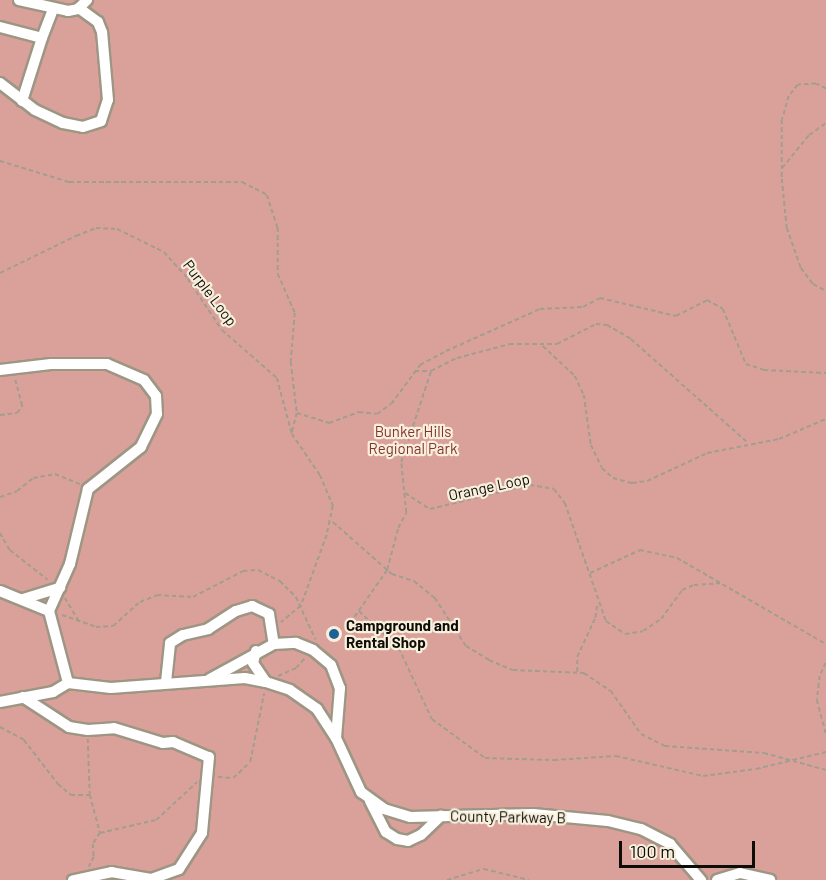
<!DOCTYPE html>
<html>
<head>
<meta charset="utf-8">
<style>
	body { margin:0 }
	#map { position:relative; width:826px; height:880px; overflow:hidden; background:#ebe3d0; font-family:Barlow,sans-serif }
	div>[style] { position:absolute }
	.green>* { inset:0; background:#daa19b; transform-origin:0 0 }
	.path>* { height:1.5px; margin-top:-0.75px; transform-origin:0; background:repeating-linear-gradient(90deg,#a39d8e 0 4.5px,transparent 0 7.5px) }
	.roads { filter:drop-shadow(2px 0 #9e9684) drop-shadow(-2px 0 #9e9684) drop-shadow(0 2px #9e9684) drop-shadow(0 -2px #9e9684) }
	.minor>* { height:10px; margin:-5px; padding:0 5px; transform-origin:5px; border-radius:5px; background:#fff }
	.dots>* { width:16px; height:16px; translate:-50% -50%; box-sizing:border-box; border:3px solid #f8f0dd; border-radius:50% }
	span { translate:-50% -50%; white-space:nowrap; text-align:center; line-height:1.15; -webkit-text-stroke:4.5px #f8f0dd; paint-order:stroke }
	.street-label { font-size:15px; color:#0e0c06 }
	.park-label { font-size:15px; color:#843430 }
	.poi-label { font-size:15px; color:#0e0c06; font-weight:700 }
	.left { translate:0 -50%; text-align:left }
	.scale { position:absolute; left:619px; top:841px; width:136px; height:27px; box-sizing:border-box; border:3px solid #0e0c06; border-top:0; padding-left:8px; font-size:18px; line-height:21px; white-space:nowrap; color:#0e0c06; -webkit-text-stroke:4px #f8f0dd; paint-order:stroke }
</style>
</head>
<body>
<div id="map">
	<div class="green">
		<div style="left:0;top:0;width:826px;height:880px"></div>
	</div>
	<div class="path">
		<div style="left:826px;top:89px;width:11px;rotate:-153deg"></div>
		<div style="left:816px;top:84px;width:18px;rotate:177deg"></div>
		<div style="left:798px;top:85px;width:14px;rotate:129deg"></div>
		<div style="left:789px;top:96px;width:25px;rotate:106deg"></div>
		<div style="left:782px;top:120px;width:59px;rotate:90deg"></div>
		<div style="left:782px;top:179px;width:49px;rotate:84.2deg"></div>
		<div style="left:787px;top:228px;width:42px;rotate:70.7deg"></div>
		<div style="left:801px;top:268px;width:20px;rotate:53deg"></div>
		<div style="left:813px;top:284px;width:15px;rotate:28deg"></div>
		<div style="left:0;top:161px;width:72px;rotate:16.9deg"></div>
		<div style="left:69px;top:182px;width:173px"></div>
		<div style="left:242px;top:182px;width:28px;rotate:27deg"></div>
		<div style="left:267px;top:195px;width:35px;rotate:72deg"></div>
		<div style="left:278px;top:228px;width:46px;rotate:90deg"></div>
		<div style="left:278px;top:274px;width:43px;rotate:66.4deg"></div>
		<div style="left:295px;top:313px;width:49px;rotate:94.7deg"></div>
		<div style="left:291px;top:362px;width:51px;rotate:83.3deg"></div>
		<div style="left:297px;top:413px;width:21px;rotate:104deg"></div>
		<div style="left:782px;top:168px;width:43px;rotate:-50.7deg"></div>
		<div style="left:809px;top:135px;width:21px;rotate:-35deg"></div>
		<div style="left:0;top:273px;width:85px;rotate:-26deg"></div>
		<div style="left:76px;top:236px;width:22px;rotate:-22deg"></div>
		<div style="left:96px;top:228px;width:21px;rotate:3deg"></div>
		<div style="left:117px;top:229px;width:52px;rotate:26.1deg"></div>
		<div style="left:164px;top:252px;width:36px;rotate:48deg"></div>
		<div style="left:188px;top:279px;width:61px;rotate:56.3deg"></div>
		<div style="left:222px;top:330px;width:73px;rotate:41.1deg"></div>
		<div style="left:277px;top:378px;width:58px;rotate:75deg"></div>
		<div style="left:292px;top:434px;width:50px;rotate:55.7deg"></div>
		<div style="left:320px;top:475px;width:34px;rotate:67deg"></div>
		<div style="left:333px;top:506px;width:30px;rotate:102deg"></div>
		<div style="left:327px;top:535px;width:76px;rotate:110.1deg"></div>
		<div style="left:301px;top:606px;width:26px;rotate:140deg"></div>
		<div style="left:543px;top:346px;width:44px;rotate:43.2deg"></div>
		<div style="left:575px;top:376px;width:21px;rotate:65deg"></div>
		<div style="left:584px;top:395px;width:50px;rotate:82deg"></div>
		<div style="left:591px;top:445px;width:25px;rotate:64deg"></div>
		<div style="left:602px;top:468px;width:15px;rotate:42deg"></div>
		<div style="left:613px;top:478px;width:20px;rotate:15deg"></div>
		<div style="left:632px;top:483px;width:15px;rotate:-8deg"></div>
		<div style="left:647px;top:481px;width:66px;rotate:-25deg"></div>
		<div style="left:707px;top:453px;width:73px;rotate:-11deg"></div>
		<div style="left:779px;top:439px;width:51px;rotate:-23.1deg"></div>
		<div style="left:415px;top:371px;width:16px"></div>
		<div style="left:297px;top:413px;width:34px;rotate:17deg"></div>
		<div style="left:329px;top:423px;width:32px;rotate:-20deg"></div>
		<div style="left:359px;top:412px;width:18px;rotate:6deg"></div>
		<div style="left:377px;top:414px;width:17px;rotate:-36deg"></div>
		<div style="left:391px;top:404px;width:49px;rotate:-53.4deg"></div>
		<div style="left:420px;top:365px;width:30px;rotate:-28deg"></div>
		<div style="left:446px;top:351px;width:103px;rotate:-24.1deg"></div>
		<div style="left:540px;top:309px;width:43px;rotate:-2.7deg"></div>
		<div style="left:583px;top:307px;width:19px;rotate:-28deg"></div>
		<div style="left:600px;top:298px;width:78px;rotate:13.3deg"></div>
		<div style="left:676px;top:316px;width:35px;rotate:-27deg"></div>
		<div style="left:707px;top:300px;width:18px;rotate:29deg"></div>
		<div style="left:723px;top:309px;width:60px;rotate:67.3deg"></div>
		<div style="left:746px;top:364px;width:19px;rotate:18deg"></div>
		<div style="left:764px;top:370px;width:62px;rotate:2.8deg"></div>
		<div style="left:0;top:415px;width:17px;rotate:-7deg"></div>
		<div style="left:17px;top:413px;width:9px;rotate:-54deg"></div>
		<div style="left:22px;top:406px;width:28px;rotate:-105deg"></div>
		<div style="left:405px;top:493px;width:30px;rotate:33deg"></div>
		<div style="left:430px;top:509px;width:103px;rotate:-13.5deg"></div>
		<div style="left:530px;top:485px;width:24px;rotate:9deg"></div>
		<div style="left:554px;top:489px;width:18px;rotate:52deg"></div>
		<div style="left:565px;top:503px;width:125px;rotate:70.8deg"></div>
		<div style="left:606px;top:621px;width:23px;rotate:34deg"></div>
		<div style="left:625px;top:634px;width:18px;rotate:-9deg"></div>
		<div style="left:643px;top:631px;width:22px;rotate:-34deg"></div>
		<div style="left:661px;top:619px;width:36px;rotate:-54deg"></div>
		<div style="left:682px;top:590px;width:13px;rotate:-23deg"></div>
		<div style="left:694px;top:585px;width:26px;rotate:-4deg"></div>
		<div style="left:0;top:497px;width:18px;rotate:-19deg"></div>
		<div style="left:17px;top:491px;width:21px;rotate:-39deg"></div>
		<div style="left:33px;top:478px;width:22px;rotate:-10deg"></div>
		<div style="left:55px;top:474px;width:27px;rotate:22deg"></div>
		<div style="left:333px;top:522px;width:79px;rotate:41.4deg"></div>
		<div style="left:392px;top:574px;width:23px;rotate:18deg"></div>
		<div style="left:414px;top:581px;width:27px;rotate:39deg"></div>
		<div style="left:435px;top:598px;width:57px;rotate:57.1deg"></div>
		<div style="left:466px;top:646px;width:27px;rotate:31deg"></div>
		<div style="left:489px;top:660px;width:26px;rotate:23deg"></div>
		<div style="left:513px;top:670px;width:71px;rotate:2.4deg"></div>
		<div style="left:584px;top:673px;width:32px;rotate:34deg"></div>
		<div style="left:611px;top:691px;width:52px;rotate:55.1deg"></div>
		<div style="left:641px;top:734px;width:27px;rotate:27deg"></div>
		<div style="left:665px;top:746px;width:99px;rotate:4deg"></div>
		<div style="left:764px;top:753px;width:64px;rotate:15.3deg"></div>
		<div style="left:0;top:533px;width:20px;rotate:60deg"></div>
		<div style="left:10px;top:550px;width:48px;rotate:38.3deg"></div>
		<div style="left:590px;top:573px;width:55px;rotate:-24.7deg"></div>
		<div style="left:640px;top:550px;width:38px;rotate:12deg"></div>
		<div style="left:677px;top:558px;width:172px;rotate:30deg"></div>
		<div style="left:65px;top:598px;width:26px;rotate:59deg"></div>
		<div style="left:359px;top:611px;width:54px;rotate:42.8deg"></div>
		<div style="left:399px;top:648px;width:78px;rotate:65.1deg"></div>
		<div style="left:432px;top:719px;width:66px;rotate:36.3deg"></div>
		<div style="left:485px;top:758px;width:69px;rotate:1.7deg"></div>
		<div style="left:554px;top:760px;width:62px;rotate:-3.7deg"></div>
		<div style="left:616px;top:756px;width:89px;rotate:12.9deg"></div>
		<div style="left:703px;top:776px;width:53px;rotate:-7.5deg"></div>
		<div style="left:756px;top:769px;width:72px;rotate:-13.7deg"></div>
		<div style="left:62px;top:615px;width:36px;rotate:19deg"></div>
		<div style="left:96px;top:627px;width:17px;rotate:-3deg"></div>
		<div style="left:113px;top:626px;width:36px;rotate:-42deg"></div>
		<div style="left:140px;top:602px;width:18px;rotate:-22deg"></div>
		<div style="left:157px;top:595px;width:36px;rotate:3deg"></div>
		<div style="left:193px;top:597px;width:56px;rotate:-27.5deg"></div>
		<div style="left:243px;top:571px;width:15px;rotate:-4deg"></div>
		<div style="left:258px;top:570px;width:25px;rotate:27deg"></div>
		<div style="left:280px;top:581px;width:23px;rotate:45deg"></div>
		<div style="left:296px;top:597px;width:47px;rotate:65.1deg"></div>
		<div style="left:350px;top:623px;width:65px;rotate:-55.1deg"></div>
		<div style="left:387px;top:570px;width:43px;rotate:-75.3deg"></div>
		<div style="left:398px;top:528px;width:17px;rotate:-62deg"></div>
		<div style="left:406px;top:513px;width:51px;rotate:-95.6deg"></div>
		<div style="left:401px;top:462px;width:96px;rotate:-71.8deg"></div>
		<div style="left:431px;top:371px;width:29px;rotate:-27deg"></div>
		<div style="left:457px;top:358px;width:55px;rotate:-14.8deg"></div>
		<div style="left:510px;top:344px;width:47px"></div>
		<div style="left:557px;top:344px;width:44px;rotate:-27.1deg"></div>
		<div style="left:596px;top:324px;width:11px;rotate:5deg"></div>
		<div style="left:607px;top:325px;width:28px;rotate:30deg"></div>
		<div style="left:631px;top:339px;width:155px;rotate:41.6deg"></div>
		<div style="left:826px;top:663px;width:14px;rotate:115deg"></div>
		<div style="left:820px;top:676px;width:24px;rotate:97deg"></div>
		<div style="left:817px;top:700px;width:35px;rotate:75deg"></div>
		<div style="left:577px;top:672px;width:15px;rotate:-90deg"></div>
		<div style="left:577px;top:657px;width:43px;rotate:-65.2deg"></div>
		<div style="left:595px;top:618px;width:12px;rotate:-81deg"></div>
		<div style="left:278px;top:676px;width:20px;rotate:-24deg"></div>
		<div style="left:296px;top:668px;width:15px;rotate:-48deg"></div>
		<div style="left:0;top:727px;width:27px;rotate:28deg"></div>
		<div style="left:24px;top:740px;width:56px;rotate:52.3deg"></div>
		<div style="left:58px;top:784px;width:17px;rotate:40deg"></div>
		<div style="left:71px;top:795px;width:18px"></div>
		<div style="left:88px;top:739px;width:56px;rotate:88deg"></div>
		<div style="left:90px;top:795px;width:39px;rotate:75deg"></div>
		<div style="left:100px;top:833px;width:13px;rotate:122deg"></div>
		<div style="left:93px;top:844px;width:13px;rotate:86deg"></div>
		<div style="left:94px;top:857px;width:11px;rotate:117deg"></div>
		<div style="left:218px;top:777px;width:15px;rotate:4deg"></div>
		<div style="left:233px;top:778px;width:23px;rotate:-43deg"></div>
		<div style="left:250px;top:762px;width:70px;rotate:-78.5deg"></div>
		<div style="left:100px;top:833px;width:57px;rotate:-13.1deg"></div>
		<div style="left:156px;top:820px;width:56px;rotate:-42.8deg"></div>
		<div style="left:447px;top:880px;width:39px;rotate:-17deg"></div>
		<div style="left:484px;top:869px;width:46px;rotate:13.7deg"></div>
	</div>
	<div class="roads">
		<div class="minor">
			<div style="left:19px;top:0;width:50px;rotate:12.7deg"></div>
			<div style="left:68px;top:11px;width:10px;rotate:-11deg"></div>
			<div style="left:78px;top:9px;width:13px;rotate:-45deg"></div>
			<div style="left:0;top:27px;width:43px;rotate:14.7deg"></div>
			<div style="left:42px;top:38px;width:30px;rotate:-69deg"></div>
			<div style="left:0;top:83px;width:44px;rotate:37.6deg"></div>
			<div style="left:35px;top:110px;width:31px;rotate:25deg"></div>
			<div style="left:63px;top:123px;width:20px;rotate:11deg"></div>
			<div style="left:83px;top:127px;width:19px;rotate:-18deg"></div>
			<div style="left:101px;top:121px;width:22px;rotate:-72deg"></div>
			<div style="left:108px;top:100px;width:68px;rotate:-95deg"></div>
			<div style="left:102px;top:32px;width:11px;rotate:-112deg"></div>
			<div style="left:98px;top:22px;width:24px;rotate:-144deg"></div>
			<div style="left:22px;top:101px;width:66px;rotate:-72.4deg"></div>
			<div style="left:0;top:370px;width:51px;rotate:-6.7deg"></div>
			<div style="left:51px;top:364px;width:56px"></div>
			<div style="left:107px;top:364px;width:40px;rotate:23.4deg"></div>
			<div style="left:144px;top:380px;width:20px;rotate:53deg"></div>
			<div style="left:156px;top:396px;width:18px;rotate:87deg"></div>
			<div style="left:157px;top:414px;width:37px;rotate:116deg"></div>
			<div style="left:141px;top:447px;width:68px;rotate:141.6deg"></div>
			<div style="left:88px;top:489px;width:77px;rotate:103.5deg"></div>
			<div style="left:70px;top:564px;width:51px;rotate:114.1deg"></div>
			<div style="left:49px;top:611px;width:74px;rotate:75.2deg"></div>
			<div style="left:0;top:591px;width:53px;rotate:22.2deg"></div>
			<div style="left:23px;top:599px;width:39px;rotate:-17deg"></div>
			<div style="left:256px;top:651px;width:12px;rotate:104deg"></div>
			<div style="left:253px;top:663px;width:23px;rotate:56deg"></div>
			<div style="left:210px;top:679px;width:73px;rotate:-28.7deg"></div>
			<div style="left:274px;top:644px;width:22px;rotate:-3deg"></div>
			<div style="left:296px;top:643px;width:18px;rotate:22deg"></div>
			<div style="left:313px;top:650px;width:23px;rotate:40deg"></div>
			<div style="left:331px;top:665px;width:25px;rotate:69deg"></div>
			<div style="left:340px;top:688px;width:50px;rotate:94.6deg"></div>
			<div style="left:166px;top:682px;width:39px;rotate:-84deg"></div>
			<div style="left:170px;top:643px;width:15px;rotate:-32deg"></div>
			<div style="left:183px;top:635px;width:26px;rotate:-13deg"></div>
			<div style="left:208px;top:629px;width:33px;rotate:-33deg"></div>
			<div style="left:236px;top:611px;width:17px;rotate:-17deg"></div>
			<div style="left:252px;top:606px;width:19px;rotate:25deg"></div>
			<div style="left:269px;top:614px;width:30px;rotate:81deg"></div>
			<div style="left:23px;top:697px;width:55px;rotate:33.1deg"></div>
			<div style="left:69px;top:727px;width:19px;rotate:9deg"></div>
			<div style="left:88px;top:730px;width:26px;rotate:-4deg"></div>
			<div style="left:114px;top:728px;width:51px;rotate:17deg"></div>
			<div style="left:163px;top:743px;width:10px;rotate:-6deg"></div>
			<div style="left:173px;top:742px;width:39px;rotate:23deg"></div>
			<div style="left:209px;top:757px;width:76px;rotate:95.3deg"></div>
			<div style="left:202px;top:833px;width:43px;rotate:122.6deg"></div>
			<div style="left:179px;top:869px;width:30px;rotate:160deg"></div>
			<div style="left:151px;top:879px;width:40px;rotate:-170deg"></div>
			<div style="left:112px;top:872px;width:40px;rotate:168deg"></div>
			<div style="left:0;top:702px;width:54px;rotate:-10.7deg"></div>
			<div style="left:53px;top:692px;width:17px;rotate:-31deg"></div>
			<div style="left:68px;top:683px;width:43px;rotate:6.6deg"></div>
			<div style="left:111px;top:688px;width:134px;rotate:-4.3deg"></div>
			<div style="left:245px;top:678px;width:21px;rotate:11deg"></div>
			<div style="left:266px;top:682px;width:25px;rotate:18deg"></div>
			<div style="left:290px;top:690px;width:33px;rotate:35deg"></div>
			<div style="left:317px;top:709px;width:35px;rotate:57deg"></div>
			<div style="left:336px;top:738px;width:60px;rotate:65.2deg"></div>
			<div style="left:361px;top:792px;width:29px;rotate:36deg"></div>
			<div style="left:384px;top:809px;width:27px;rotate:17deg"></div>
			<div style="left:410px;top:817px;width:123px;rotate:-1.4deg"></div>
			<div style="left:533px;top:814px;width:75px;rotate:5.3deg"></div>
			<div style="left:608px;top:821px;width:34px;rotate:14deg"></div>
			<div style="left:641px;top:829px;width:33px;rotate:27deg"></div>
			<div style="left:670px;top:844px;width:48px;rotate:49.3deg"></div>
			<div style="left:370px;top:801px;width:35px;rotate:63deg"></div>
			<div style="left:386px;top:832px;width:13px;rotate:32deg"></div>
			<div style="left:397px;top:839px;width:11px;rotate:10deg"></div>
			<div style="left:408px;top:841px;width:14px;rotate:-25deg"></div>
			<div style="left:421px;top:835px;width:28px;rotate:-44deg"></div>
			<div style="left:717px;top:880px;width:24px;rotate:-17deg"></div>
			<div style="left:740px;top:873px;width:31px;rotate:13deg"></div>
		</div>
	</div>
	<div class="dots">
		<div style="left:334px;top:634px;background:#1b6296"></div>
	</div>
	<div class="street-label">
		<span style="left:210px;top:293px;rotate:53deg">Purple Loop</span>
		<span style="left:489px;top:487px;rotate:-12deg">Orange Loop</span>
		<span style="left:508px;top:817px;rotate:1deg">County Parkway B</span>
	</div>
	<div class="park-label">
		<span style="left:413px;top:440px">Bunker Hills<br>Regional Park</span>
	</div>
	<div class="poi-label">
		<span class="left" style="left:346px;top:634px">Campground and<br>Rental Shop</span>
	</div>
	<div class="scale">100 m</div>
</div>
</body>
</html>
